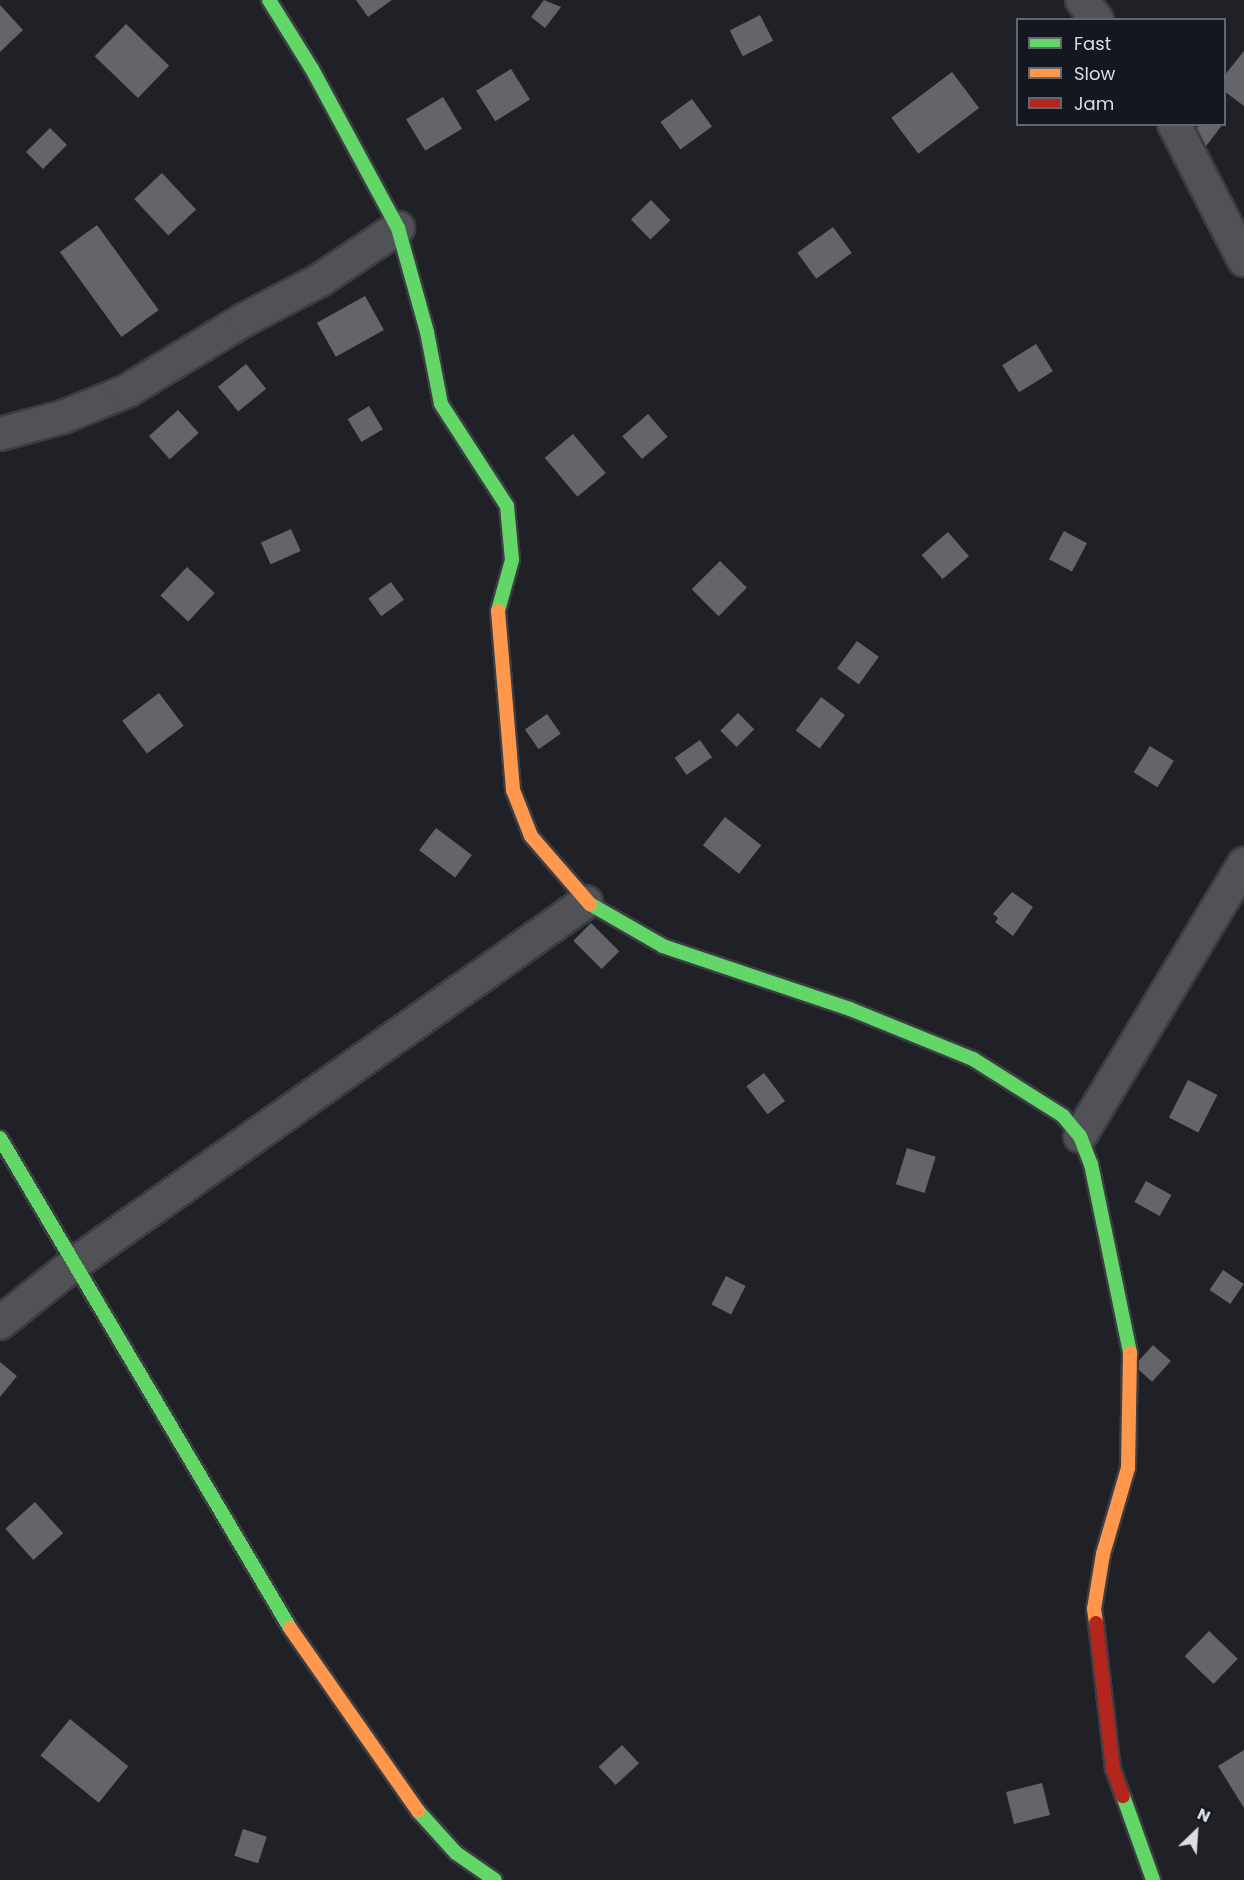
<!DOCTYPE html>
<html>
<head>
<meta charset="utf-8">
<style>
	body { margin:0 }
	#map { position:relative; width:1244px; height:1880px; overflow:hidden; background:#202127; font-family:Poppins,sans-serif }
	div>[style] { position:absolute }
	.building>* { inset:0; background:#64656a; transform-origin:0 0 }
	.roads { filter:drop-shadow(2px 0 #3c3d43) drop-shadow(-2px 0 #3c3d43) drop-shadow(0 2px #3c3d43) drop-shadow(0 -2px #3c3d43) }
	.street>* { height:32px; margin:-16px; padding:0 16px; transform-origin:16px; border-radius:16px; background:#515256 }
	.fast>* { height:14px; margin:-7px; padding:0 7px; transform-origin:7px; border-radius:7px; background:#63d668 }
	.slow>* { height:14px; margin:-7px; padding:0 7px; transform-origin:7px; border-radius:7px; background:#ff974d }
	.jam>* { height:14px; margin:-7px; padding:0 7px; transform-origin:7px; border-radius:7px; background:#b3261e }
	span { translate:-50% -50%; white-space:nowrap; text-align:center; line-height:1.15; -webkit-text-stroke:6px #141620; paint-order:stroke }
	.legend { position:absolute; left:1016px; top:18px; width:210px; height:108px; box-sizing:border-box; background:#141620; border:2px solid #64666f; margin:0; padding:8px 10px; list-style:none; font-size:18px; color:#dcdde5 }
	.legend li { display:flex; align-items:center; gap:12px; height:30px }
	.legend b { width:30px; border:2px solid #64666f }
	.north { position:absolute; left:1166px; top:1802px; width:60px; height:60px; -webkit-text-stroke:4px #141620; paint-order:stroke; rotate:25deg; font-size:16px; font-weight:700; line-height:24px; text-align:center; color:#dcdde5 }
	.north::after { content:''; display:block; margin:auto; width:21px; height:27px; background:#dcdde5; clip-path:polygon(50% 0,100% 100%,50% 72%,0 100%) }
</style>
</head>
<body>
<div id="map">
	<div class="building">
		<div style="clip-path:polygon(356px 0,392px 0,368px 17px)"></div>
		<div style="clip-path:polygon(544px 0,561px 7px,545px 28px,531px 17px)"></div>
		<div style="clip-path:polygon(0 5px,23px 30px,0 52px)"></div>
		<div style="left:760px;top:15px;width:29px;height:34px;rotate:63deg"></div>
		<div style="left:126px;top:24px;width:60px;height:45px;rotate:44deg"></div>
		<div style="clip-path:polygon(1244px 51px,1244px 106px,1224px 91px,1224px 76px)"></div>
		<div style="left:511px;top:69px;width:36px;height:41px;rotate:58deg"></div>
		<div style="left:952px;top:72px;width:45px;height:76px;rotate:53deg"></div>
		<div style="left:443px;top:97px;width:37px;height:43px;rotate:59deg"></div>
		<div style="left:692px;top:99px;width:34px;height:39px;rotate:54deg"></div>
		<div style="clip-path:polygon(1200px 124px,1223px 124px,1203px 150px,1188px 139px)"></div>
		<div style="left:50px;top:128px;width:24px;height:34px;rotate:45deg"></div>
		<div style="left:162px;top:173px;width:50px;height:38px;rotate:47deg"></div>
		<div style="left:651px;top:200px;width:28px;height:28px;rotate:46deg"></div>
		<div style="left:97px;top:225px;width:105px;height:46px;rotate:54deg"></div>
		<div style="left:833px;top:227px;width:32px;height:44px;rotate:54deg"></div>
		<div style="left:365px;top:296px;width:39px;height:55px;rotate:61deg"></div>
		<div style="left:1036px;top:344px;width:32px;height:40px;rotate:58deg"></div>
		<div style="left:246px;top:364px;width:32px;height:36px;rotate:51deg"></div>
		<div style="left:369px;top:406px;width:27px;height:25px;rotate:59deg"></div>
		<div style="left:178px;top:410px;width:31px;height:39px;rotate:48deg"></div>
		<div style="left:648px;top:414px;width:30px;height:34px;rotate:49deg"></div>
		<div style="left:573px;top:434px;width:51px;height:37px;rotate:50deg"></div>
		<div style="left:291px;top:529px;width:24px;height:33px;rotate:66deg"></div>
		<div style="left:1064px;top:531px;width:26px;height:32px;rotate:28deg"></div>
		<div style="left:948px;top:532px;width:32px;height:35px;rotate:49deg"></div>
		<div style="left:720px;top:561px;width:38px;height:40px;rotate:45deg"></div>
		<div style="left:187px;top:567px;width:38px;height:39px;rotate:43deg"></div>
		<div style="left:391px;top:582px;width:22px;height:28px;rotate:54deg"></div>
		<div style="left:857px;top:641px;width:27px;height:34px;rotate:36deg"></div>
		<div style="left:159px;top:693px;width:41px;height:46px;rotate:53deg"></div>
		<div style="left:821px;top:697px;width:30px;height:42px;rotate:37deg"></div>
		<div style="left:738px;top:713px;width:23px;height:25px;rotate:45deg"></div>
		<div style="left:547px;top:714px;width:24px;height:27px;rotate:55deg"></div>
		<div style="left:700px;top:740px;width:21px;height:31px;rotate:55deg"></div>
		<div style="left:1150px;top:746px;width:28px;height:31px;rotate:32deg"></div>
		<div style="left:725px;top:817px;width:46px;height:36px;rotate:38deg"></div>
		<div style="left:436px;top:828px;width:45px;height:28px;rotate:37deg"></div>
		<div style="clip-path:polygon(1012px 892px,1033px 907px,1013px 936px,995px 922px,998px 918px,993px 914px)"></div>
		<div style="left:591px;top:923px;width:40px;height:25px;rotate:45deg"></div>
		<div style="left:764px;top:1073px;width:35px;height:22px;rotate:53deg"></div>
		<div style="left:1188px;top:1080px;width:33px;height:42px;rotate:27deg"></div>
		<div style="left:907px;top:1148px;width:30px;height:38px;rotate:17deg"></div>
		<div style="left:1146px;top:1181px;width:29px;height:24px;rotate:29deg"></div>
		<div style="left:1223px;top:1270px;width:25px;height:24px;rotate:34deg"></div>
		<div style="left:726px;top:1276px;width:22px;height:32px;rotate:27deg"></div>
		<div style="left:1153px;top:1345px;width:24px;height:28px;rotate:42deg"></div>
		<div style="clip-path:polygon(0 1362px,17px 1376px,0 1397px)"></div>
		<div style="left:35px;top:1502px;width:42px;height:40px;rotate:48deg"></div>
		<div style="left:1209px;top:1631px;width:40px;height:35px;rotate:44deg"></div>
		<div style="left:70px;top:1719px;width:75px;height:47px;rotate:39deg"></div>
		<div style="left:622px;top:1745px;width:25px;height:32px;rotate:47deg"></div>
		<div style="clip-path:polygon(1244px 1750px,1244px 1808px,1218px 1766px)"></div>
		<div style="left:1042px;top:1783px;width:33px;height:37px;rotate:76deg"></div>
		<div style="left:243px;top:1829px;width:25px;height:28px;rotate:18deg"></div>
	</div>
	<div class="roads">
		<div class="street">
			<div style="left:1082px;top:0;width:25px;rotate:53deg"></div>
			<div style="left:1174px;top:124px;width:153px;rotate:62.8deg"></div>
			<div style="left:0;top:434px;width:65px;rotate:-15.1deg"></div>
			<div style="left:63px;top:417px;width:69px;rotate:-22.1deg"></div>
			<div style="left:127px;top:391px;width:135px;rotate:-31.3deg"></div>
			<div style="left:242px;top:321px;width:88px;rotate:-27.7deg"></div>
			<div style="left:320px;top:280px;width:94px;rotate:-33.7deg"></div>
			<div style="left:1080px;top:1136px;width:318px;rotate:-58.9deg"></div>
			<div style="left:0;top:1323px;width:95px;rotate:-38.6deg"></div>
			<div style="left:74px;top:1264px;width:627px;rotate:-35.26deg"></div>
		</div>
		<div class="fast">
			<div style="left:269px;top:0;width:81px;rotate:58.1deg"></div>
			<div style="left:312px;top:69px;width:181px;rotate:61.6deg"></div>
			<div style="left:398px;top:228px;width:108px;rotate:74.4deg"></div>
			<div style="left:427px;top:332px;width:73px;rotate:79deg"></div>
			<div style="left:441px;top:404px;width:121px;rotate:57.1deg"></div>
			<div style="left:507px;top:506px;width:54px;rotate:84.7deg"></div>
			<div style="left:512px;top:560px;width:53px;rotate:105.4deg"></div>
			<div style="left:590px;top:904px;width:84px;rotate:29.9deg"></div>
			<div style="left:663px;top:946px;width:197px;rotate:18.6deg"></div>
			<div style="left:850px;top:1009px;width:133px;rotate:22.1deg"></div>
			<div style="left:973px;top:1059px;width:107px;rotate:32.3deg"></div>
			<div style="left:1063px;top:1116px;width:26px;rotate:50deg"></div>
			<div style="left:1080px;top:1136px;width:30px;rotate:69deg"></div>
			<div style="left:1091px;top:1164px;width:193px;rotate:78.3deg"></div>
			<div style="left:0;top:1138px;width:569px;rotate:59.38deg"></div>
			<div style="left:1123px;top:1796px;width:89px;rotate:70.3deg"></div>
			<div style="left:418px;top:1811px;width:57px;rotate:47.9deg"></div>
			<div style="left:456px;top:1853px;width:47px;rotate:34.7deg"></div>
		</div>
		<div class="slow">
			<div style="left:498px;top:611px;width:180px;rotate:85.2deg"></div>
			<div style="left:513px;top:790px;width:49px;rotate:68.6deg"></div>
			<div style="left:531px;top:836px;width:90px;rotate:49.1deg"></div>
			<div style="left:1096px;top:1623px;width:14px;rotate:-98deg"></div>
			<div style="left:1094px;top:1609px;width:56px;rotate:-80.7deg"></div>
			<div style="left:1103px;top:1554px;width:90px;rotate:-73.8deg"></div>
			<div style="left:1128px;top:1468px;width:115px;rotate:-89deg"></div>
			<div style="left:290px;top:1628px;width:223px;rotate:55deg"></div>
		</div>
		<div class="jam">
			<div style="left:1096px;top:1623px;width:147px;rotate:83.4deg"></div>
			<div style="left:1113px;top:1769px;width:29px;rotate:70deg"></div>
		</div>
	</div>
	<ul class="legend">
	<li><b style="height:8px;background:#63d668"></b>Fast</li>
	<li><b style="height:8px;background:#ff974d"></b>Slow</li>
	<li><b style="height:8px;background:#b3261e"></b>Jam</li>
	</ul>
	<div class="north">N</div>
</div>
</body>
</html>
